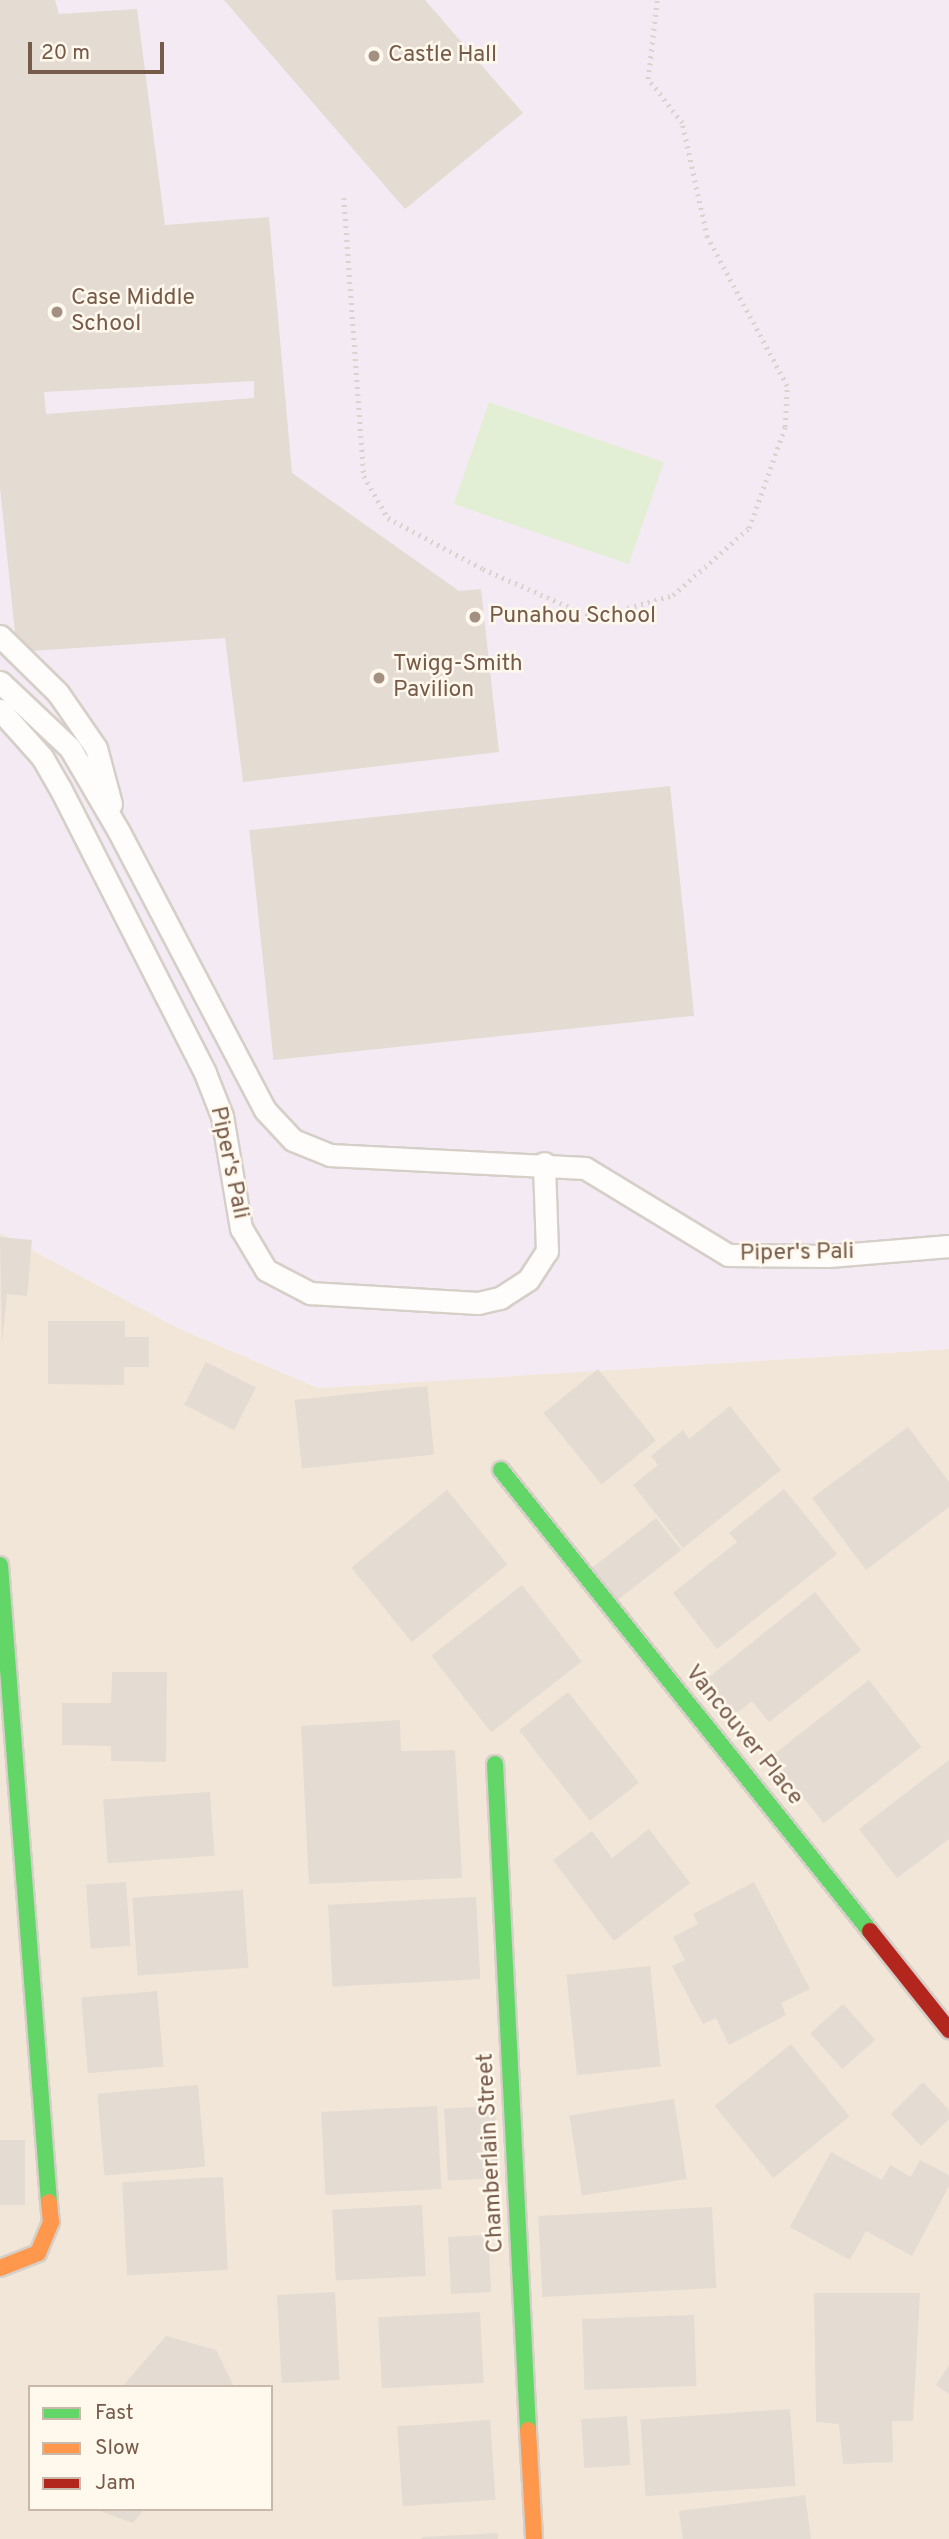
<!DOCTYPE html>
<html>
<head>
<meta charset="utf-8">
<style>
	body { margin:0 }
	#map { position:relative; width:949px; height:2539px; overflow:hidden; background:#f7f3eb; font-family:Overpass,sans-serif }
	div>[style] { position:absolute }
	.residential>* { inset:0; background:#f1e6d8 }
	.education>* { inset:0; background:#f4eaf3 }
	.green>* { inset:0; background:#e3efd5; transform-origin:0 0 }
	.building>* { inset:0; background:#e4dbd2; transform-origin:0 0 }
	.path>* { height:4.5px; margin-top:-2.25px; transform-origin:0; background:repeating-linear-gradient(90deg,#dad2cd 0 2px,transparent 0 7px) }
	.roads { filter:drop-shadow(2px 0 #d6cfc8) drop-shadow(-2px 0 #d6cfc8) drop-shadow(0 2px #d6cfc8) drop-shadow(0 -2px #d6cfc8) }
	.lane>* { height:21px; margin:-10.5px; padding:0 10.5px; transform-origin:10.5px; border-radius:10.5px; background:#fefdfc }
	.fast>* { height:16px; margin:-8px; padding:0 8px; transform-origin:8px; border-radius:8px; background:#63d668 }
	.slow>* { height:16px; margin:-8px; padding:0 8px; transform-origin:8px; border-radius:8px; background:#ff974d }
	.jam>* { height:16px; margin:-8px; padding:0 8px; transform-origin:8px; border-radius:8px; background:#b3261e }
	.dots>* { width:19px; height:19px; translate:-50% -50%; box-sizing:border-box; border:4px solid #fff8ec; border-radius:50% }
	span { translate:-50% -50%; white-space:nowrap; text-align:center; line-height:1.15; -webkit-text-stroke:5px #fff8ec; paint-order:stroke }
	.poi-label { font-size:23px; color:#765a4a }
	.left { translate:0 -50%; text-align:left }
	.street-label { font-size:23px; color:#765a4a }
	.legend { position:absolute; left:28px; top:2385px; width:245px; height:126px; box-sizing:border-box; background:#fff8ec; border:2px solid #c8b9ab; margin:0; padding:9px 12px; list-style:none; font-size:21px; color:#765a4a }
	.legend li { display:flex; align-items:center; gap:14px; height:35px }
	.legend b { width:35px; border:2px solid #c8b9ab }
	.scale { position:absolute; left:28px; top:42px; width:136px; height:32px; box-sizing:border-box; border:4px solid #765a4a; border-top:0; padding-left:9px; font-size:21px; line-height:24px; white-space:nowrap; color:#765a4a; -webkit-text-stroke:5px #fff8ec; paint-order:stroke }
</style>
</head>
<body>
<div id="map">
	<div class="residential">
		<div style="clip-path:polygon(evenodd,0 1233px,178px 1328px,318px 1388px,949px 1349px,949px 2539px,0 2539px,0 1233px,30px 2387px,271px 2387px,271px 2509px,30px 2509px,30px 2387px)"></div>
	</div>
	<div class="education">
		<div style="clip-path:polygon(0 0,949px 0,949px 1349px,318px 1388px,178px 1328px,0 1233px)"></div>
	</div>
	<div class="green">
		<div style="left:489px;top:402px;width:185px;height:108px;rotate:19deg"></div>
	</div>
	<div class="building">
		<div style="clip-path:polygon(evenodd,0 0,55px 0,59px 14px,137px 9px,165px 225px,269px 217px,292px 473px,459px 591px,481px 589px,499px 752px,243px 782px,225px 638px,17px 652px,0 487px,0 0,254px 381px,254px 398px,46px 414px,44px 392px,254px 381px)"></div>
		<div style="clip-path:polygon(224px 0,425px 0,523px 113px,405px 209px)"></div>
		<div style="left:670px;top:786px;width:231px;height:423px;rotate:84deg"></div>
		<div style="clip-path:polygon(0 1237px,32px 1240px,27px 1296px,7px 1294px,2px 1343px)"></div>
		<div style="clip-path:polygon(48px 1321px,125px 1321px,125px 1337px,149px 1337px,149px 1367px,124px 1367px,124px 1385px,48px 1384px)"></div>
		<div style="left:206px;top:1362px;width:56px;height:48px;rotate:27deg"></div>
		<div style="left:598px;top:1369px;width:92px;height:70px;rotate:51deg"></div>
		<div style="left:427px;top:1386px;width:69px;height:133px;rotate:84deg"></div>
		<div style="clip-path:polygon(730px 1406px,781px 1470px,683px 1548px,633px 1485px,658px 1465px,651px 1456px,683px 1430px,689px 1439px)"></div>
		<div style="clip-path:polygon(908px 1427px,949px 1482px,949px 1507px,866px 1570px,812px 1498px)"></div>
		<div style="clip-path:polygon(784px 1489px,837px 1554px,717px 1649px,673px 1593px,737px 1542px,729px 1533px)"></div>
		<div style="left:447px;top:1490px;width:96px;height:123px;rotate:51deg"></div>
		<div style="left:656px;top:1518px;width:41px;height:82px;rotate:52deg"></div>
		<div style="left:522px;top:1585px;width:97px;height:115px;rotate:52deg"></div>
		<div style="clip-path:polygon(815px 1592px,861px 1650px,769px 1722px,752px 1701px,727px 1721px,699px 1685px)"></div>
		<div style="clip-path:polygon(112px 1672px,167px 1672px,166px 1762px,111px 1761px,111px 1746px,62px 1745px,62px 1703px,111px 1703px)"></div>
		<div style="left:869px;top:1680px;width:85px;height:124px;rotate:52deg"></div>
		<div style="left:568px;top:1692px;width:115px;height:62px;rotate:52deg"></div>
		<div style="clip-path:polygon(400px 1720px,401px 1751px,455px 1750px,462px 1878px,309px 1884px,301px 1726px)"></div>
		<div style="clip-path:polygon(949px 1760px,949px 1839px,897px 1878px,859px 1829px)"></div>
		<div style="left:210px;top:1792px;width:64px;height:107px;rotate:86deg"></div>
		<div style="clip-path:polygon(649px 1829px,690px 1883px,614px 1941px,553px 1860px,592px 1831px,612px 1858px)"></div>
		<div style="left:126px;top:1882px;width:64px;height:40px;rotate:86deg"></div>
		<div style="clip-path:polygon(754px 1882px,810px 1989px,781px 2003px,786px 2015px,729px 2045px,716px 2018px,703px 2024px,672px 1966px,685px 1960px,673px 1937px,698px 1924px,693px 1914px)"></div>
		<div style="left:243px;top:1890px;width:78px;height:111px;rotate:86deg"></div>
		<div style="left:476px;top:1897px;width:82px;height:148px;rotate:87deg"></div>
		<div style="left:650px;top:1966px;width:101px;height:84px;rotate:84deg"></div>
		<div style="left:157px;top:1991px;width:76px;height:76px;rotate:85deg"></div>
		<div style="left:843px;top:2004px;width:48px;height:44px;rotate:48deg"></div>
		<div style="left:791px;top:2044px;width:93px;height:98px;rotate:51deg"></div>
		<div style="clip-path:polygon(923px 2082px,949px 2110px,949px 2119px,921px 2146px,891px 2114px)"></div>
		<div style="left:198px;top:2085px;width:82px;height:101px;rotate:85deg"></div>
		<div style="left:674px;top:2099px;width:81px;height:106px;rotate:81deg"></div>
		<div style="left:437px;top:2106px;width:83px;height:116px;rotate:87deg"></div>
		<div style="left:495px;top:2106px;width:72px;height:51px;rotate:87deg"></div>
		<div style="left:0;top:2140px;width:25px;height:65px"></div>
		<div style="clip-path:polygon(831px 2152px,882px 2180px,890px 2165px,911px 2177px,920px 2160px,949px 2175px,949px 2186px,912px 2256px,866px 2231px,850px 2260px,790px 2227px)"></div>
		<div style="left:223px;top:2177px;width:93px;height:101px;rotate:87deg"></div>
		<div style="left:422px;top:2205px;width:71px;height:90px;rotate:87deg"></div>
		<div style="left:712px;top:2207px;width:81px;height:174px;rotate:87deg"></div>
		<div style="left:488px;top:2235px;width:57px;height:40px;rotate:87deg"></div>
		<div style="left:335px;top:2292px;width:88px;height:58px;rotate:87deg"></div>
		<div style="clip-path:polygon(814px 2293px,920px 2293px,913px 2421px,892px 2421px,893px 2462px,843px 2464px,839px 2424px,816px 2422px)"></div>
		<div style="left:480px;top:2312px;width:71px;height:102px;rotate:87deg"></div>
		<div style="left:694px;top:2315px;width:71px;height:112px;rotate:88deg"></div>
		<div style="clip-path:polygon(166px 2336px,216px 2350px,234px 2387px,122px 2387px)"></div>
		<div style="clip-path:polygon(949px 2365px,949px 2394px,936px 2385px)"></div>
		<div style="left:790px;top:2409px;width:77px;height:150px;rotate:86deg"></div>
		<div style="left:627px;top:2416px;width:49px;height:46px;rotate:86deg"></div>
		<div style="left:490px;top:2420px;width:80px;height:93px;rotate:86deg"></div>
		<div style="clip-path:polygon(805px 2495px,811px 2539px,683px 2539px,679px 2511px)"></div>
		<div style="clip-path:polygon(95px 2509px,144px 2509px,133px 2523px)"></div>
		<div style="clip-path:polygon(498px 2533px,498px 2539px,422px 2539px,422px 2537px)"></div>
	</div>
	<div class="path">
		<div style="left:344px;top:198px;width:279px;rotate:85.9deg"></div>
		<div style="left:364px;top:476px;width:48px;rotate:60.3deg"></div>
		<div style="left:388px;top:518px;width:108px;rotate:28.2deg"></div>
		<div style="left:483px;top:569px;width:121px;rotate:23.8deg"></div>
		<div style="left:594px;top:618px;width:82px;rotate:-16.2deg"></div>
		<div style="left:673px;top:595px;width:101px;rotate:-41.4deg"></div>
		<div style="left:749px;top:528px;width:107px;rotate:-70.4deg"></div>
		<div style="left:785px;top:427px;width:41px;rotate:-87.2deg"></div>
		<div style="left:787px;top:386px;width:169px;rotate:-118.2deg"></div>
		<div style="left:707px;top:237px;width:117px;rotate:-102.4deg"></div>
		<div style="left:682px;top:123px;width:56px;rotate:-127.7deg"></div>
		<div style="left:648px;top:79px;width:80px;rotate:-83.5deg"></div>
	</div>
	<div class="roads">
		<div class="lane">
			<div style="left:0;top:636px;width:81px;rotate:44.5deg"></div>
			<div style="left:58px;top:693px;width:67px;rotate:55.4deg"></div>
			<div style="left:96px;top:748px;width:58px;rotate:75deg"></div>
			<div style="left:0;top:682px;width:96px;rotate:43.3deg"></div>
			<div style="left:70px;top:748px;width:95px;rotate:59.7deg"></div>
			<div style="left:118px;top:830px;width:316px;rotate:62.3deg"></div>
			<div style="left:265px;top:1110px;width:41px;rotate:47deg"></div>
			<div style="left:293px;top:1140px;width:40px;rotate:22deg"></div>
			<div style="left:330px;top:1155px;width:255px;rotate:2.9deg"></div>
			<div style="left:585px;top:1168px;width:167px;rotate:31.3deg"></div>
			<div style="left:728px;top:1255px;width:101px;rotate:0.6deg"></div>
			<div style="left:829px;top:1256px;width:120px;rotate:-4.8deg"></div>
			<div style="left:0;top:710px;width:63px;rotate:48.2deg"></div>
			<div style="left:42px;top:757px;width:36px;rotate:60deg"></div>
			<div style="left:60px;top:788px;width:320px;rotate:63deg"></div>
			<div style="left:205px;top:1073px;width:46px;rotate:68.4deg"></div>
			<div style="left:222px;top:1116px;width:114px;rotate:80.4deg"></div>
			<div style="left:241px;top:1228px;width:49px;rotate:59.2deg"></div>
			<div style="left:266px;top:1270px;width:50px;rotate:27.6deg"></div>
			<div style="left:310px;top:1293px;width:168px;rotate:3.4deg"></div>
			<div style="left:478px;top:1303px;width:23px;rotate:-13deg"></div>
			<div style="left:500px;top:1298px;width:33px;rotate:-33deg"></div>
			<div style="left:528px;top:1280px;width:35px;rotate:-57deg"></div>
			<div style="left:547px;top:1251px;width:88px;rotate:-92deg"></div>
		</div>
		<div class="fast">
			<div style="left:501px;top:1470px;width:590px;rotate:51.33deg"></div>
			<div style="left:0;top:1565px;width:639px;rotate:85.6deg"></div>
			<div style="left:495px;top:1764px;width:667px;rotate:87.16deg"></div>
		</div>
		<div class="slow">
			<div style="left:0;top:2268px;width:41px;rotate:-21.5deg"></div>
			<div style="left:38px;top:2253px;width:34px;rotate:-67deg"></div>
			<div style="left:51px;top:2222px;width:20px;rotate:-96deg"></div>
			<div style="left:528px;top:2430px;width:109px;rotate:86.8deg"></div>
		</div>
		<div class="jam">
			<div style="left:870px;top:1931px;width:127px;rotate:51.4deg"></div>
		</div>
	</div>
	<div class="dots">
		<div style="left:374px;top:56px;background:#a39082"></div>
		<div style="left:57px;top:312px;background:#a39082"></div>
		<div style="left:475px;top:617px;background:#a39082"></div>
		<div style="left:379px;top:678px;background:#a39082"></div>
	</div>
	<div class="poi-label">
		<span class="left" style="left:388px;top:56px">Castle Hall</span>
		<span class="left" style="left:71px;top:312px">Case Middle<br>School</span>
		<span class="left" style="left:489px;top:617px">Punahou School</span>
		<span class="left" style="left:393px;top:678px">Twigg-Smith<br>Pavilion</span>
	</div>
	<div class="street-label">
		<span style="left:228px;top:1163px;rotate:78deg">Piper's Pali</span>
		<span style="left:797px;top:1254px;rotate:-1deg">Piper's Pali</span>
		<span style="left:743px;top:1736px;rotate:51deg">Vancouver Place</span>
		<span style="left:492px;top:2153px;rotate:-93deg">Chamberlain Street</span>
	</div>
	<ul class="legend">
	<li><b style="height:9px;background:#63d668"></b>Fast</li>
	<li><b style="height:9px;background:#ff974d"></b>Slow</li>
	<li><b style="height:9px;background:#b3261e"></b>Jam</li>
	</ul>
	<div class="scale">20 m</div>
</div>
</body>
</html>
